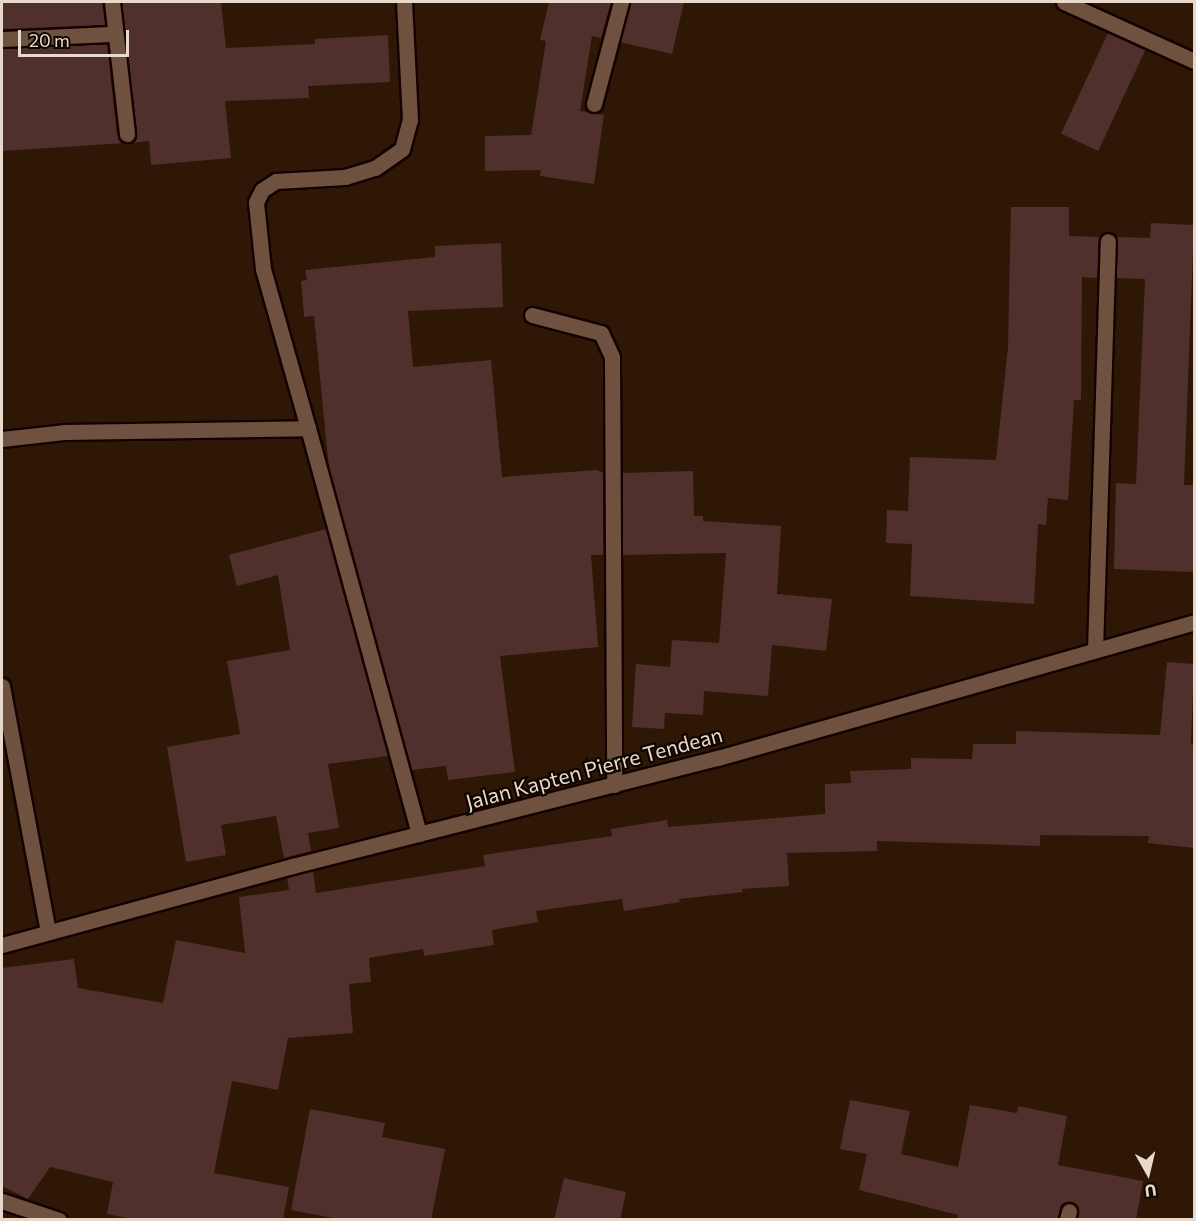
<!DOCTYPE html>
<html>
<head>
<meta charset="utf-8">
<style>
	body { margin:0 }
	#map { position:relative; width:1196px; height:1221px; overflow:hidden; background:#2e1704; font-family:Commissioner,sans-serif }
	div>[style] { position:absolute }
	.building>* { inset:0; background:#50302c; transform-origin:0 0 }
	.roads { filter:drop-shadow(2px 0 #150200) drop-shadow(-2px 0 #150200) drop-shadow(0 2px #150200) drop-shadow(0 -2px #150200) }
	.lane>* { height:15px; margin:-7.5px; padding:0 7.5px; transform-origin:7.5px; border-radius:7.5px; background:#6e523f }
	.street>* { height:15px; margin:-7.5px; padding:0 7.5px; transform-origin:7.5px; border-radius:7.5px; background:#6e523f }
	.secondary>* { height:15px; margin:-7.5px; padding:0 7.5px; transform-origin:7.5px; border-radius:7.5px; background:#6e523f }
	span { translate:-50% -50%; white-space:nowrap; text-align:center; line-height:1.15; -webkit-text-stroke:4.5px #0f0501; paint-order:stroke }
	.street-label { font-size:21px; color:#e9d9cd }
	.frame { position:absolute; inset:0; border:3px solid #e9d9cd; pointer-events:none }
	.north { position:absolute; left:1118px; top:1143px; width:60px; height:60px; -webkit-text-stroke:4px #0f0501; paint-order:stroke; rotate:172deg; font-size:16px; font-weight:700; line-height:24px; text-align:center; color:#e9d9cd }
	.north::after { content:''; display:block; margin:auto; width:21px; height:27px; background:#e9d9cd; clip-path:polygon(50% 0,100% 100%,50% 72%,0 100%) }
	.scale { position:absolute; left:18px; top:30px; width:111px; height:27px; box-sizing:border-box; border:3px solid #e9d9cd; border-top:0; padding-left:8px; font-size:18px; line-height:21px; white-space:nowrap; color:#e9d9cd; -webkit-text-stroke:4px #0f0501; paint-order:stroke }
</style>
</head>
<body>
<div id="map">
	<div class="building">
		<div style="clip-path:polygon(2px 2px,102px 2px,105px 25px,2px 29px)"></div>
		<div style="clip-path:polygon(122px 2px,221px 2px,226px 48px,315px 44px,315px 39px,388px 35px,390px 82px,308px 86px,309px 98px,225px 101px,231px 158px,151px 165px,149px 141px,131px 143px,137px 133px)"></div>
		<div style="clip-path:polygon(549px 2px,611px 2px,601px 38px,592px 36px,580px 111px,604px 115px,594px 184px,540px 176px,541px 170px,485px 171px,485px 136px,531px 135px,546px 41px,540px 40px)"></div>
		<div style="clip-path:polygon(630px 2px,684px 2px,672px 54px,620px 42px)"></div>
		<div style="left:1108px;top:33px;width:41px;height:111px;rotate:25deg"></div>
		<div style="clip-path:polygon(107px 44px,117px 135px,125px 143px,2px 151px,2px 49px)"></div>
		<div style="clip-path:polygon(1011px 207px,1069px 207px,1069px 236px,1099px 237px,1097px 278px,1082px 277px,1081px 400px,1074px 400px,1068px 500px,1048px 498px,1046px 525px,1038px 524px,1034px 604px,910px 596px,912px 544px,886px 543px,887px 510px,908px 511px,910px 457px,996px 460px,1008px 347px)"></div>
		<div style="clip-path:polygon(1151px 223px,1194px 225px,1184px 485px,1194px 485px,1194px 572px,1114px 569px,1116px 483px,1136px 484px,1145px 279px,1117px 278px,1117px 237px,1150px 238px)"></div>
		<div style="clip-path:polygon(501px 243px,503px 307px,408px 311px,413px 367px,491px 360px,502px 477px,597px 470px,603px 473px,603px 555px,591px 555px,598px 647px,500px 656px,515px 772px,448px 780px,446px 766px,412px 770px,329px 469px,314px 316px,304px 317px,301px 281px,307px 280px,305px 270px,435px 257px,435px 246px)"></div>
		<div style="clip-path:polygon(693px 471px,694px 516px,703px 516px,703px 521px,781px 526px,777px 594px,832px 599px,826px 651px,772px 645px,768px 696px,704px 691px,703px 715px,665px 713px,664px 729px,632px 727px,636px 664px,670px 667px,672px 640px,719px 643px,726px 553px,623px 555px,622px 473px)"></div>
		<div style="clip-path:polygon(326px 529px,388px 756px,328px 764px,339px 828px,308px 833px,311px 851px,284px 858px,276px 816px,221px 825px,226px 855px,186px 862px,167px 747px,240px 734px,227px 661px,290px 650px,278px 575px,237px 586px,229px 555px)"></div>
		<div style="clip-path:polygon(1167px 662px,1194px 664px,1191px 744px,1194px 745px,1194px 848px,1148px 843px,1149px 836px,1040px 835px,1040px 846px,877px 841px,877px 851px,787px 853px,789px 886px,742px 889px,743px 892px,679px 899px,680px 902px,624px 911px,622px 899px,536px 911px,538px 922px,492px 930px,494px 945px,424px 956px,423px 949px,369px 958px,371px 982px,349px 984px,353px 1033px,288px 1038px,278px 1090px,232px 1081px,214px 1173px,289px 1187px,283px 1220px,136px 1220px,107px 1214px,113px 1182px,50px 1167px,28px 1199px,2px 1186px,2px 968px,74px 959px,78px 988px,163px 1003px,176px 940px,245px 953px,239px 897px,289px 890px,287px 878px,313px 871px,316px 893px,485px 866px,483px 855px,612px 836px,611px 829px,667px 820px,668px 827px,825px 814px,825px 784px,851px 783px,850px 771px,911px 769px,911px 758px,972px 759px,973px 744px,1016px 744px,1016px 731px,1160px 735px)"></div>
		<div style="clip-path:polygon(850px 1100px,910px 1111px,901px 1154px,958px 1167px,970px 1105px,1017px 1113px,1018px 1106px,1067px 1116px,1058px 1165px,1143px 1181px,1136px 1220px,1077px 1220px,1078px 1208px,1071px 1201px,1061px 1205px,1057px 1220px,957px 1220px,958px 1215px,859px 1190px,867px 1154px,840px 1149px)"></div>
		<div style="clip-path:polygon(310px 1109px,385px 1123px,382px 1137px,445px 1149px,431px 1220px,343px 1220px,291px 1210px)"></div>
		<div style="clip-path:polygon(564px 1178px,626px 1192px,620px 1220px,554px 1220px)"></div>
	</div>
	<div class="roads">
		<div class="lane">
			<div style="left:532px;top:315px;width:71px;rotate:14.6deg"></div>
			<div style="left:601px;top:333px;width:26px;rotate:65deg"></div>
			<div style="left:612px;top:357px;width:428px;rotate:89.7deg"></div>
		</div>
		<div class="street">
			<div style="left:112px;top:2px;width:133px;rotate:83.5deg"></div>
			<div style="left:2px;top:39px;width:112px;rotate:-2.6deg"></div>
			<div style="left:594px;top:104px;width:106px;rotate:-75.2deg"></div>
			<div style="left:308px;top:428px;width:421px;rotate:74.7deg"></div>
			<div style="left:2px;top:439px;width:62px;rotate:-6.4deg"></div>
			<div style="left:64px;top:432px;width:244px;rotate:-0.9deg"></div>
			<div style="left:308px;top:428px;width:165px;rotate:-105.8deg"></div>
			<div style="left:263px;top:269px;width:67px;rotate:-96deg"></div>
			<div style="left:256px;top:202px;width:13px;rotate:-63deg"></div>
			<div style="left:262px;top:190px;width:17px;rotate:-33deg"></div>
			<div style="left:276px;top:181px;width:69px;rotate:-3.3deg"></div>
			<div style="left:345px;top:177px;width:31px;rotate:-17deg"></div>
			<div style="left:375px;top:168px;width:33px;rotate:-35deg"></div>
			<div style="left:402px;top:149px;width:30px;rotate:-75deg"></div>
			<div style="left:410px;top:120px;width:118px;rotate:-92.9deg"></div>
			<div style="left:1095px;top:650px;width:409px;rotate:-88.2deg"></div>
			<div style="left:2px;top:686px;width:249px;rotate:79.4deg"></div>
			<div style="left:2px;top:1201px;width:60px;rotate:18.4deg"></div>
			<div style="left:1067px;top:1220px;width:9px;rotate:-77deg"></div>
		</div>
		<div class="secondary">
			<div style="left:1064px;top:2px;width:143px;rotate:24.4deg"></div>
			<div style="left:2px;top:945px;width:302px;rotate:-15.2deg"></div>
			<div style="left:293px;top:866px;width:439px;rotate:-14.3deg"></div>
			<div style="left:718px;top:758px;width:495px;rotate:-15.9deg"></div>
		</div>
	</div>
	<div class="street-label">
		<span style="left:594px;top:768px;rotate:-15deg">Jalan Kapten Pierre Tendean</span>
	</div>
	<div class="frame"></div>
	<div class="north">U</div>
	<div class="scale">20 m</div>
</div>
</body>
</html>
